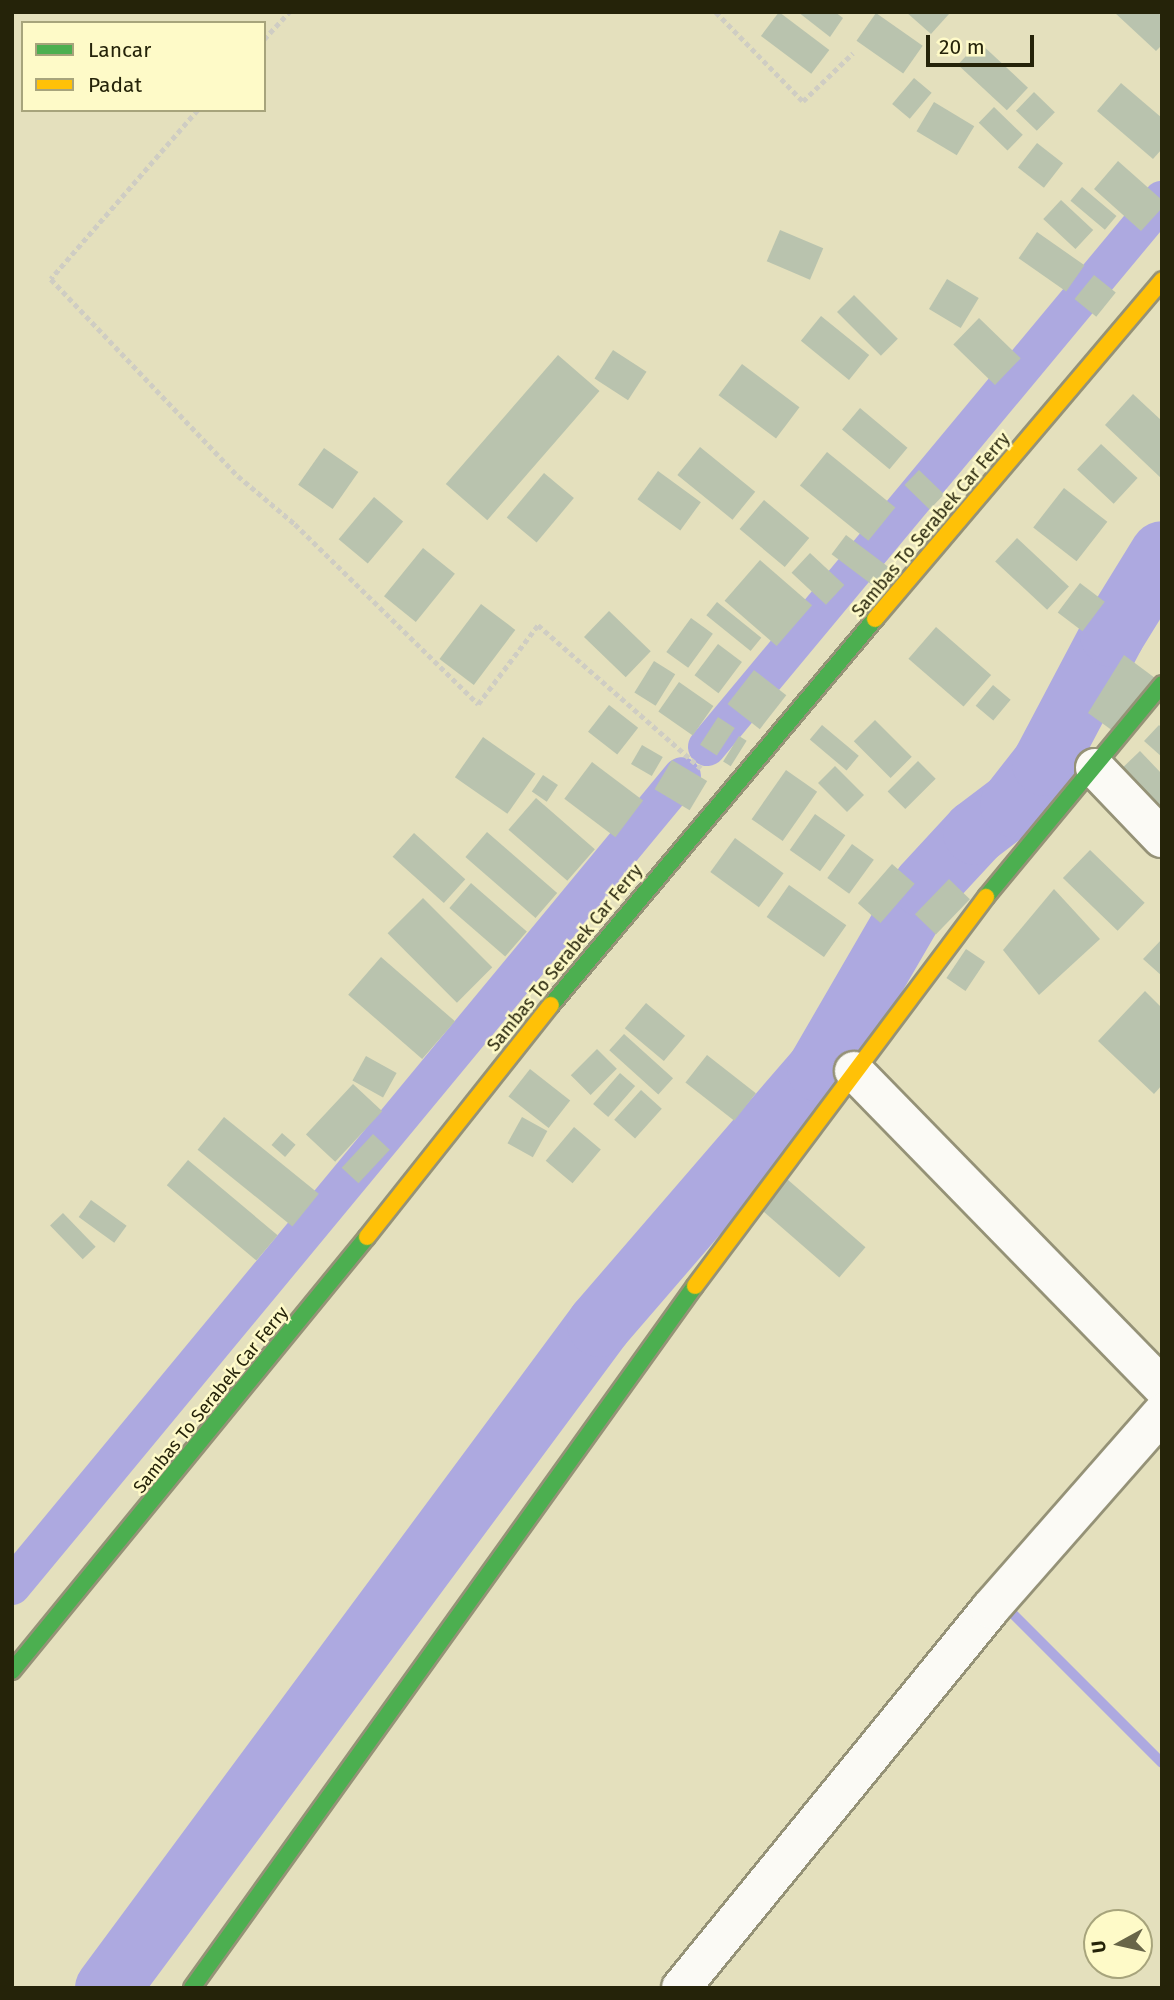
<!DOCTYPE html>
<html>
<head>
<meta charset="utf-8">
<style>
	body { margin:0 }
	#map { position:relative; width:1174px; height:2000px; overflow:hidden; background:#e4e0bd; font-family:"Fira Sans",sans-serif }
	div>[style] { position:absolute }
	.stream>* { height:10px; margin:-5px; padding:0 5px; transform-origin:5px; border-radius:5px; background:#ada9e0 }
	.canal>* { height:38px; margin:-19px; padding:0 19px; transform-origin:19px; border-radius:19px; background:#ada9e0 }
	.river>* { height:65px; margin:-32.5px; padding:0 32.5px; transform-origin:32.5px; border-radius:32.5px; background:#ada9e0 }
	.building>* { inset:0; background:#b9c3ae; transform-origin:0 0 }
	.path>* { height:4.5px; margin-top:-2.25px; transform-origin:0; background:repeating-linear-gradient(90deg,#cfcdc3 0 5px,transparent 0 8.5px) }
	.roads { filter:drop-shadow(2px 0 #959277) drop-shadow(-2px 0 #959277) drop-shadow(0 2px #959277) drop-shadow(0 -2px #959277) }
	.street>* { height:38px; margin:-19px; padding:0 19px; transform-origin:19px; border-radius:19px; background:#fbfaf5 }
	.fast>* { height:16px; margin:-8px; padding:0 8px; transform-origin:8px; border-radius:8px; background:#4caf50 }
	.slow>* { height:16px; margin:-8px; padding:0 8px; transform-origin:8px; border-radius:8px; background:#ffc107 }
	span { translate:-50% -50%; white-space:nowrap; text-align:center; line-height:1.15; -webkit-text-stroke:5px #fefac8; paint-order:stroke }
	.street-label { font-size:18px; color:#252309 }
	.frame { position:absolute; inset:0; border:14px solid #252309; pointer-events:none }
	.legend { position:absolute; left:21px; top:21px; width:245px; height:91px; box-sizing:border-box; background:#fefac8; border:2px solid #a7a47c; margin:0; padding:9px 12px; list-style:none; font-size:21px; color:#252309 }
	.legend li { display:flex; align-items:center; gap:14px; height:35px }
	.legend b { width:35px; border:2px solid #a7a47c }
	.north { position:absolute; left:1083px; top:1909px; width:70px; height:70px; box-sizing:border-box; background:#fefac8; border:2px solid #a7a47c; border-radius:50%; rotate:262deg; font-size:19px; font-weight:700; line-height:28px; text-align:center; color:#252309 }
	.north::after { content:''; display:block; margin:auto; width:24px; height:32px; background:#686548; clip-path:polygon(50% 0,100% 100%,50% 72%,0 100%) }
	.scale { position:absolute; left:926px; top:35px; width:108px; height:32px; box-sizing:border-box; border:4px solid #252309; border-top:0; padding-left:9px; font-size:21px; line-height:24px; white-space:nowrap; color:#252309; -webkit-text-stroke:5px #fefac8; paint-order:stroke }
</style>
</head>
<body>
<div id="map">
	<div class="stream">
		<div style="left:1010px;top:1611px;width:215px;rotate:45deg"></div>
	</div>
	<div class="canal">
		<div style="left:707px;top:747px;width:712px;rotate:-50.25deg"></div>
		<div style="left:12px;top:1586px;width:1051px;rotate:-50.4deg"></div>
	</div>
	<div class="river">
		<div style="left:107px;top:1988px;width:826px;rotate:-53.46deg"></div>
		<div style="left:599px;top:1324px;width:337px;rotate:-49.2deg"></div>
		<div style="left:819px;top:1069px;width:211px;rotate:-59.9deg"></div>
		<div style="left:925px;top:886px;width:74px;rotate:-47.2deg"></div>
		<div style="left:975px;top:832px;width:46px;rotate:-37.1deg"></div>
		<div style="left:1012px;top:804px;width:52px;rotate:-52deg"></div>
		<div style="left:1044px;top:763px;width:146px;rotate:-62.2deg"></div>
		<div style="left:1112px;top:634px;width:95px;rotate:-58.3deg"></div>
	</div>
	<div class="building">
		<div style="left:779px;top:12px;width:63px;height:30px;rotate:37deg"></div>
		<div style="clip-path:polygon(798px 12px,835px 12px,843px 18px,830px 37px)"></div>
		<div style="clip-path:polygon(906px 12px,947px 12px,949px 14px,931px 34px)"></div>
		<div style="clip-path:polygon(1114px 12px,1157px 12px,1162px 16px,1162px 45px,1156px 51px)"></div>
		<div style="left:876px;top:13px;width:57px;height:34px;rotate:35deg"></div>
		<div style="left:979px;top:42px;width:67px;height:31px;rotate:43deg"></div>
		<div style="left:914px;top:78px;width:23px;height:34px;rotate:40deg"></div>
		<div style="clip-path:polygon(1121px 83px,1162px 118px,1162px 149px,1153px 159px,1097px 111px)"></div>
		<div style="left:1034px;top:92px;width:29px;height:26px;rotate:44deg"></div>
		<div style="left:934px;top:102px;width:47px;height:34px;rotate:31deg"></div>
		<div style="left:994px;top:107px;width:40px;height:22px;rotate:44deg"></div>
		<div style="left:1037px;top:143px;width:33px;height:31px;rotate:38deg"></div>
		<div style="clip-path:polygon(1118px 161px,1162px 200px,1162px 208px,1141px 231px,1094px 189px)"></div>
		<div style="left:1082px;top:187px;width:45px;height:18px;rotate:40deg"></div>
		<div style="left:1061px;top:200px;width:44px;height:26px;rotate:43deg"></div>
		<div style="left:780px;top:230px;width:47px;height:34px;rotate:23deg"></div>
		<div style="left:1037px;top:232px;width:58px;height:32px;rotate:35deg"></div>
		<div style="left:1094px;top:275px;width:28px;height:31px;rotate:39deg"></div>
		<div style="left:947px;top:279px;width:37px;height:35px;rotate:31deg"></div>
		<div style="left:854px;top:295px;width:62px;height:24px;rotate:45deg"></div>
		<div style="left:821px;top:316px;width:62px;height:32px;rotate:39deg"></div>
		<div style="left:979px;top:318px;width:58px;height:37px;rotate:44deg"></div>
		<div style="left:613px;top:350px;width:40px;height:34px;rotate:33deg"></div>
		<div style="left:558px;top:355px;width:55px;height:171px;rotate:41deg"></div>
		<div style="left:742px;top:364px;width:72px;height:39px;rotate:37deg"></div>
		<div style="clip-path:polygon(1133px 394px,1162px 421px,1162px 479px,1105px 425px)"></div>
		<div style="left:860px;top:408px;width:62px;height:28px;rotate:40deg"></div>
		<div style="left:1101px;top:444px;width:50px;height:35px;rotate:43deg"></div>
		<div style="left:700px;top:447px;width:71px;height:36px;rotate:39deg"></div>
		<div style="left:324px;top:448px;width:42px;height:45px;rotate:35deg"></div>
		<div style="left:827px;top:452px;width:88px;height:43px;rotate:39deg"></div>
		<div style="left:919px;top:470px;width:35px;height:21px;rotate:44deg"></div>
		<div style="left:658px;top:471px;width:53px;height:35px;rotate:36deg"></div>
		<div style="left:544px;top:473px;width:39px;height:58px;rotate:40deg"></div>
		<div style="left:1064px;top:488px;width:55px;height:50px;rotate:38deg"></div>
		<div style="left:374px;top:497px;width:38px;height:55px;rotate:40deg"></div>
		<div style="left:764px;top:500px;width:59px;height:38px;rotate:40deg"></div>
		<div style="left:846px;top:535px;width:54px;height:24px;rotate:37deg"></div>
		<div style="left:1017px;top:538px;width:71px;height:32px;rotate:43deg"></div>
		<div style="left:423px;top:548px;width:41px;height:62px;rotate:39deg"></div>
		<div style="left:810px;top:553px;width:47px;height:27px;rotate:43deg"></div>
		<div style="left:760px;top:560px;width:69px;height:54px;rotate:41deg"></div>
		<div style="left:1080px;top:583px;width:31px;height:37px;rotate:37deg"></div>
		<div style="left:717px;top:602px;width:57px;height:17px;rotate:39deg"></div>
		<div style="left:481px;top:604px;width:43px;height:69px;rotate:37deg"></div>
		<div style="left:609px;top:611px;width:58px;height:36px;rotate:44deg"></div>
		<div style="left:691px;top:618px;width:27px;height:42px;rotate:36deg"></div>
		<div style="left:936px;top:627px;width:73px;height:42px;rotate:41deg"></div>
		<div style="left:718px;top:644px;width:30px;height:39px;rotate:37deg"></div>
		<div style="clip-path:polygon(1124px 655px,1155px 678px,1113px 731px,1088px 713px)"></div>
		<div style="left:654px;top:661px;width:25px;height:37px;rotate:32deg"></div>
		<div style="left:754px;top:670px;width:41px;height:43px;rotate:38deg"></div>
		<div style="left:679px;top:682px;width:42px;height:36px;rotate:35deg"></div>
		<div style="left:993px;top:685px;width:23px;height:27px;rotate:40deg"></div>
		<div style="left:609px;top:705px;width:37px;height:34px;rotate:38deg"></div>
		<div style="left:718px;top:717px;width:20px;height:33px;rotate:33deg"></div>
		<div style="left:875px;top:720px;width:52px;height:30px;rotate:45deg"></div>
		<div style="left:822px;top:725px;width:48px;height:19px;rotate:40deg"></div>
		<div style="clip-path:polygon(1159px 725px,1162px 728px,1162px 757px,1144px 741px)"></div>
		<div style="left:739px;top:736px;width:9px;height:30px;rotate:32deg"></div>
		<div style="left:483px;top:737px;width:64px;height:49px;rotate:35deg"></div>
		<div style="left:642px;top:745px;width:24px;height:22px;rotate:30deg"></div>
		<div style="clip-path:polygon(1140px 751px,1162px 774px,1162px 820px,1117px 773px)"></div>
		<div style="left:672px;top:760px;width:41px;height:34px;rotate:31deg"></div>
		<div style="left:918px;top:761px;width:25px;height:43px;rotate:45deg"></div>
		<div style="left:592px;top:762px;width:64px;height:46px;rotate:37deg"></div>
		<div style="left:835px;top:766px;width:41px;height:24px;rotate:45deg"></div>
		<div style="left:786px;top:770px;width:38px;height:60px;rotate:35deg"></div>
		<div style="left:543px;top:775px;width:18px;height:20px;rotate:34deg"></div>
		<div style="left:536px;top:798px;width:78px;height:42px;rotate:41deg"></div>
		<div style="left:815px;top:814px;width:37px;height:44px;rotate:35deg"></div>
		<div style="left:487px;top:832px;width:93px;height:33px;rotate:41deg"></div>
		<div style="left:414px;top:833px;width:69px;height:32px;rotate:42deg"></div>
		<div style="left:735px;top:838px;width:60px;height:42px;rotate:36deg"></div>
		<div style="left:852px;top:844px;width:27px;height:42px;rotate:36deg"></div>
		<div style="left:1090px;top:850px;width:76px;height:39px;rotate:44deg"></div>
		<div style="left:892px;top:864px;width:30px;height:52px;rotate:41deg"></div>
		<div style="left:949px;top:879px;width:29px;height:49px;rotate:44deg"></div>
		<div style="left:471px;top:883px;width:74px;height:33px;rotate:41deg"></div>
		<div style="left:789px;top:885px;width:70px;height:39px;rotate:35deg"></div>
		<div style="clip-path:polygon(1054px 889px,1100px 939px,1039px 995px,1003px 950px)"></div>
		<div style="left:423px;top:898px;width:98px;height:50px;rotate:45deg"></div>
		<div style="clip-path:polygon(1162px 939px,1162px 976px,1143px 959px)"></div>
		<div style="left:966px;top:949px;width:23px;height:35px;rotate:34deg"></div>
		<div style="left:381px;top:957px;width:98px;height:50px;rotate:41deg"></div>
		<div style="clip-path:polygon(1145px 991px,1162px 1008px,1162px 1085px,1154px 1094px,1098px 1041px)"></div>
		<div style="left:646px;top:1003px;width:51px;height:33px;rotate:40deg"></div>
		<div style="left:624px;top:1034px;width:66px;height:22px;rotate:42deg"></div>
		<div style="left:597px;top:1049px;width:28px;height:37px;rotate:45deg"></div>
		<div style="left:707px;top:1055px;width:62px;height:35px;rotate:38deg"></div>
		<div style="left:366px;top:1056px;width:35px;height:28px;rotate:29deg"></div>
		<div style="left:530px;top:1069px;width:51px;height:35px;rotate:38deg"></div>
		<div style="left:620px;top:1073px;width:20px;height:41px;rotate:41deg"></div>
		<div style="left:353px;top:1084px;width:40px;height:69px;rotate:43deg"></div>
		<div style="left:641px;top:1090px;width:28px;height:40px;rotate:42deg"></div>
		<div style="left:224px;top:1117px;width:122px;height:42px;rotate:39deg"></div>
		<div style="left:522px;top:1117px;width:29px;height:30px;rotate:29deg"></div>
		<div style="left:574px;top:1127px;width:35px;height:44px;rotate:40deg"></div>
		<div style="left:282px;top:1133px;width:18px;height:16px;rotate:41deg"></div>
		<div style="left:373px;top:1134px;width:23px;height:46px;rotate:43deg"></div>
		<div style="left:188px;top:1160px;width:117px;height:33px;rotate:40deg"></div>
		<div style="left:787px;top:1179px;width:104px;height:40px;rotate:41deg"></div>
		<div style="left:91px;top:1200px;width:44px;height:21px;rotate:36deg"></div>
		<div style="left:63px;top:1213px;width:47px;height:18px;rotate:46deg"></div>
	</div>
	<div class="path">
		<div style="left:716px;top:12px;width:124px;rotate:45.7deg"></div>
		<div style="left:803px;top:101px;width:69px;rotate:-43.8deg"></div>
		<div style="left:264px;top:39px;width:37px;rotate:-47deg"></div>
		<div style="left:198px;top:110px;width:224px;rotate:131deg"></div>
		<div style="left:51px;top:279px;width:272px;rotate:46.5deg"></div>
		<div style="left:238px;top:476px;width:75px;rotate:40.1deg"></div>
		<div style="left:295px;top:524px;width:257px;rotate:44.5deg"></div>
		<div style="left:478px;top:704px;width:99px;rotate:-52.8deg"></div>
		<div style="left:538px;top:625px;width:217px;rotate:41.3deg"></div>
	</div>
	<div class="roads">
		<div class="street">
			<div style="left:1095px;top:768px;width:97px;rotate:46.3deg"></div>
			<div style="left:854px;top:1071px;width:441px;rotate:45.7deg"></div>
			<div style="left:681px;top:1988px;width:489px;rotate:-50.8deg"></div>
			<div style="left:990px;top:1609px;width:261px;rotate:-48.7deg"></div>
		</div>
		<div class="fast">
			<div style="left:986px;top:897px;width:276px;rotate:-50.4deg"></div>
			<div style="left:551px;top:1005px;width:504px;rotate:-49.99deg"></div>
			<div style="left:12px;top:1671px;width:561px;rotate:-50.72deg"></div>
			<div style="left:192px;top:1988px;width:864px;rotate:-54.38deg"></div>
		</div>
		<div class="slow">
			<div style="left:875px;top:619px;width:444px;rotate:-49.7deg"></div>
			<div style="left:367px;top:1237px;width:296px;rotate:-51.6deg"></div>
			<div style="left:695px;top:1286px;width:486px;rotate:-53.2deg"></div>
		</div>
	</div>
	<div class="street-label">
		<span style="left:931px;top:525px;rotate:-50deg">Sambas To Serabek Car Ferry</span>
		<span style="left:565px;top:958px;rotate:-51deg">Sambas To Serabek Car Ferry</span>
		<span style="left:211px;top:1400px;rotate:-51deg">Sambas To Serabek Car Ferry</span>
	</div>
	<div class="frame"></div>
	<ul class="legend">
	<li><b style="height:9px;background:#4caf50"></b>Lancar</li>
	<li><b style="height:9px;background:#ffc107"></b>Padat</li>
	</ul>
	<div class="north">U</div>
	<div class="scale">20 m</div>
</div>
</body>
</html>
